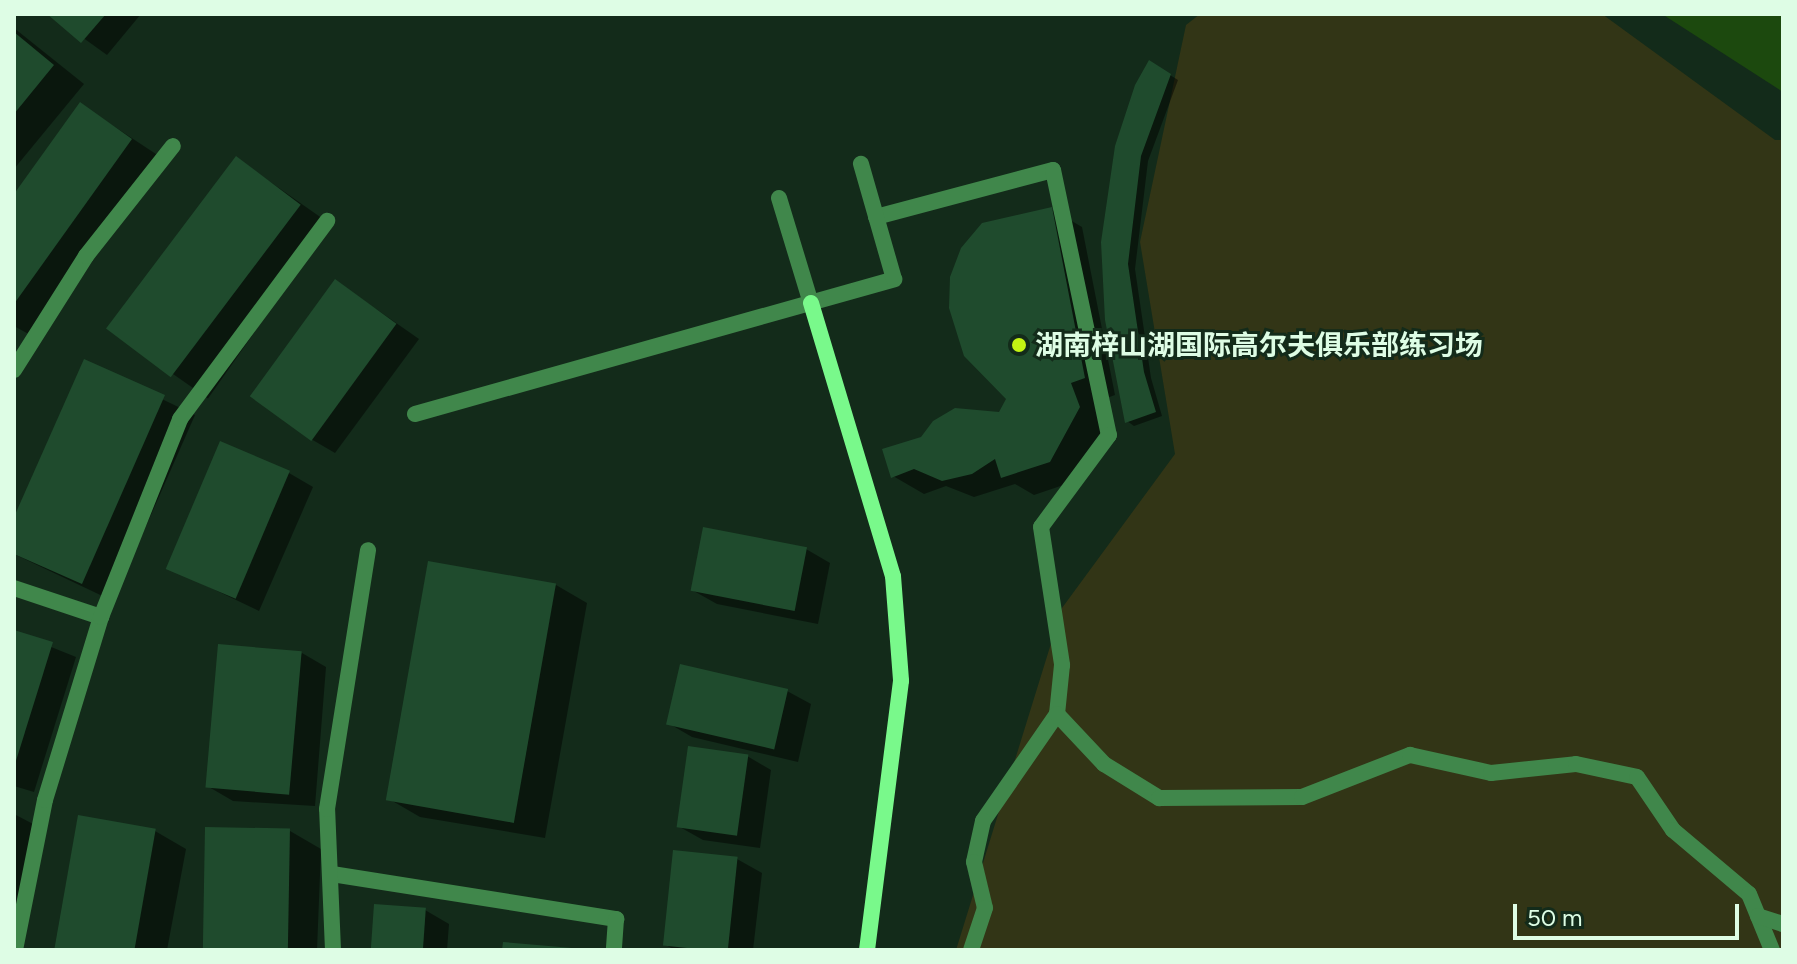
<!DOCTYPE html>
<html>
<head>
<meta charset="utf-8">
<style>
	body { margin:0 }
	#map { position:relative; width:1797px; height:964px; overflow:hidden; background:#132b1a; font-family:Figtree,"Noto Sans SC",sans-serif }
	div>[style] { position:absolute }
	.green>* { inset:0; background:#323516 }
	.water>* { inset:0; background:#1c490e }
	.shadow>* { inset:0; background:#0007; transform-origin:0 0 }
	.building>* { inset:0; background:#1f4b2d; transform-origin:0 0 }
	.lane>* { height:16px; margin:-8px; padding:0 8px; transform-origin:8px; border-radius:8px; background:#40874b }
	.street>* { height:16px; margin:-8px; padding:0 8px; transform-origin:8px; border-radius:8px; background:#40874b }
	.secondary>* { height:16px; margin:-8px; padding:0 8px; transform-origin:8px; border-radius:8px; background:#79f98b }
	.dots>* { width:22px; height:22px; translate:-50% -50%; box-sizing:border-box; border:4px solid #132b1a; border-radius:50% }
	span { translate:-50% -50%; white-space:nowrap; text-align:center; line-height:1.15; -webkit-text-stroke:6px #132b1a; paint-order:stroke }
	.poi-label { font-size:28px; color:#defde5; font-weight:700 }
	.left { translate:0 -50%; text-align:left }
	.frame { position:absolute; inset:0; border:16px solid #defde5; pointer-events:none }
	.scale { position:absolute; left:1513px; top:904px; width:226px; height:36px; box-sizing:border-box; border:4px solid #defde5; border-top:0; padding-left:10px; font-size:24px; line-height:28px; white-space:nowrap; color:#defde5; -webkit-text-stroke:6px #132b1a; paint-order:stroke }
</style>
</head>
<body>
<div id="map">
	<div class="green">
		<div style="clip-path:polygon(1200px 14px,1602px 14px,1775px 140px,1783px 140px,1783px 950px,956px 950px,1062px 608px,1175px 454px,1140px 242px,1186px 25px)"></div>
	</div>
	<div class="water">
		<div style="clip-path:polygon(1662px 14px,1783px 14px,1783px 92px)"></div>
	</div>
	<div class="shadow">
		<div style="clip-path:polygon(50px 14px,141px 14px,107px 55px)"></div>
		<div style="clip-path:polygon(14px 28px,84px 84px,14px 169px)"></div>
		<div style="clip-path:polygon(1149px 62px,1178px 80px,1148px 161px,1135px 269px,1151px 378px,1162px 416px,1134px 426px,1127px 421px,1107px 320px)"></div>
		<div style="clip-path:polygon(80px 104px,162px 158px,34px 337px,14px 326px,14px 198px)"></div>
		<div style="left:236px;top:158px;width:115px;height:213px;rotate:35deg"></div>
		<div style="clip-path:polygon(1051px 209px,1082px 227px,1115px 395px,1101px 400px,1110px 426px,1081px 479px,1034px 495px,1015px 484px,974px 497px,946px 486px,924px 494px,893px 476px,1000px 414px,1009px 399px,966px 355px)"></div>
		<div style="clip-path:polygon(336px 281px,419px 339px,335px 453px,311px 439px)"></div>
		<div style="clip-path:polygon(85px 362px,195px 415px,113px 601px,14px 554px,14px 522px)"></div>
		<div style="clip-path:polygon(289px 473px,313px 487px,259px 611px,167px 567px)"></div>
		<div style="clip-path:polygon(806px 549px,830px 563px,818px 624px,717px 604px,692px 590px)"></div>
		<div style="clip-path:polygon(556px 585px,587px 603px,545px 838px,420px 817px,389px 799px)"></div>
		<div style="clip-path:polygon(14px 632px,76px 657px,34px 792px,14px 786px)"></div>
		<div style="clip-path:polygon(302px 653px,326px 667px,315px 806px,233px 801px,209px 787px)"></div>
		<div style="clip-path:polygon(787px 691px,811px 704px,798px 762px,692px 737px,668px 723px)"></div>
		<div style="clip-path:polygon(747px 756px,771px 770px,760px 848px,703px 840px,678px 826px)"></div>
		<div style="clip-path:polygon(14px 814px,35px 825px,14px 935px)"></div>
		<div style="clip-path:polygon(155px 831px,186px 849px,167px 950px,55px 950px)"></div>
		<div style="clip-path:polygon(290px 831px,321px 849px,317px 950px,203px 950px)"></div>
		<div style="clip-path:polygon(737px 859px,762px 873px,753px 950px,675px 950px,664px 944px)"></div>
		<div style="clip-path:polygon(425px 910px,449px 924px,447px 950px,373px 950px)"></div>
	</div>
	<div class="building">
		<div style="clip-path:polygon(47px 14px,106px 14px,81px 43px)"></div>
		<div style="clip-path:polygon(14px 32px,54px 65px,14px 114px)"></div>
		<div style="clip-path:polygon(1149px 60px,1171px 74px,1141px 156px,1128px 264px,1144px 372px,1156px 412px,1125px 423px,1105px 320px,1101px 242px,1115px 146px,1135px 85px)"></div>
		<div style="clip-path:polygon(80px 102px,132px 139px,14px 304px,14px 194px)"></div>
		<div style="left:236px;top:156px;width:81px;height:216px;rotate:37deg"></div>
		<div style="clip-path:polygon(1052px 207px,1085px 378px,1071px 383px,1080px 407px,1050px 462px,1001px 478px,995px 459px,972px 474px,942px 481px,914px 469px,891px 478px,882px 449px,921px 437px,933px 421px,955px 408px,999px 412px,1006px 399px,964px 356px,949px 308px,950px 277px,961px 248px,982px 223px)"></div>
		<div style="left:335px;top:279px;width:76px;height:145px;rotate:36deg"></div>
		<div style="clip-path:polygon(84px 359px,165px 395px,82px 584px,14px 554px,14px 517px)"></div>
		<div style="left:220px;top:441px;width:76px;height:139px;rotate:23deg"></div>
		<div style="left:703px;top:527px;width:106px;height:65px;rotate:11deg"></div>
		<div style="left:428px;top:561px;width:130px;height:243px;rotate:10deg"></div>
		<div style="clip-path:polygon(14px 630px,53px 642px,15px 764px,14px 764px)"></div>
		<div style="left:218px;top:644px;width:84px;height:144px;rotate:5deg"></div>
		<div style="left:680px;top:664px;width:111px;height:62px;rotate:13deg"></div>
		<div style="left:688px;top:746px;width:61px;height:82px;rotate:8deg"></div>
		<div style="left:78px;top:815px;width:79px;height:137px;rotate:10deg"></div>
		<div style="left:205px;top:827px;width:85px;height:123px;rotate:1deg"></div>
		<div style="left:673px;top:850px;width:65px;height:96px;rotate:6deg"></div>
		<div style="left:374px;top:904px;width:52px;height:46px;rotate:4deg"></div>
		<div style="clip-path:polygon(503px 942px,572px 948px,572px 950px,502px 950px)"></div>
	</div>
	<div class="lane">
		<div style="left:779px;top:198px;width:110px;rotate:73.1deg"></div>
		<div style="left:876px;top:217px;width:183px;rotate:-14.9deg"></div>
		<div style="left:1053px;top:170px;width:271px;rotate:78.1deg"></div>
		<div style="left:1109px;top:435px;width:114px;rotate:126.5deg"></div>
		<div style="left:1041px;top:527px;width:140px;rotate:81.3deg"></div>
		<div style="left:1062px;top:665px;width:49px;rotate:95.8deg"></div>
		<div style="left:1057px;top:714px;width:130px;rotate:124.7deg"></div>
		<div style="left:983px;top:821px;width:42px;rotate:102.4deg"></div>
		<div style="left:974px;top:862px;width:47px;rotate:76.6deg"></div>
		<div style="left:985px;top:908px;width:44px;rotate:108.4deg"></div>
		<div style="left:415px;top:414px;width:498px;rotate:-15.7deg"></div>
		<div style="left:894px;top:279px;width:120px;rotate:-106deg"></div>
		<div style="left:1057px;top:714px;width:69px;rotate:46.8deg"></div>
		<div style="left:1104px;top:764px;width:65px;rotate:31.7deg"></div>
		<div style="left:1159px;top:798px;width:143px;rotate:-0.4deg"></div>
		<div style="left:1302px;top:797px;width:116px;rotate:-21.3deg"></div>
		<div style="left:1410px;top:755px;width:83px;rotate:12.5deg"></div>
		<div style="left:1491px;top:773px;width:85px;rotate:-6deg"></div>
		<div style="left:1576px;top:764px;width:62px;rotate:12deg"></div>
		<div style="left:1637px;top:777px;width:64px;rotate:55.8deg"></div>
		<div style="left:1673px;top:830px;width:99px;rotate:40.1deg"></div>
		<div style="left:1749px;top:894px;width:61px;rotate:67.7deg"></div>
		<div style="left:1758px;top:916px;width:26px;rotate:18deg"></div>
	</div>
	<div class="street">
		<div style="left:14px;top:370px;width:135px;rotate:-57.7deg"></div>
		<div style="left:86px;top:256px;width:140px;rotate:-51.7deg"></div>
		<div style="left:14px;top:588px;width:92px;rotate:18.4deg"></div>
		<div style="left:332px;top:874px;width:288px;rotate:9deg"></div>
		<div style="left:616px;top:919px;width:31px;rotate:94deg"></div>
		<div style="left:15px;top:950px;width:153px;rotate:-78.7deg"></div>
		<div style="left:45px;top:800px;width:191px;rotate:-73deg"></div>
		<div style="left:101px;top:617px;width:213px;rotate:-68.2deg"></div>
		<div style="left:180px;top:419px;width:247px;rotate:-53.4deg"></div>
		<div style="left:333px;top:950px;width:141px;rotate:-92.4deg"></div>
		<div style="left:327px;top:809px;width:262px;rotate:-81deg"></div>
	</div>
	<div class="secondary">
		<div style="left:811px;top:303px;width:285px;rotate:73.3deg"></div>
		<div style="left:893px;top:576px;width:105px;rotate:85.6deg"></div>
		<div style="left:901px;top:681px;width:271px;rotate:97.2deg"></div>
	</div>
	<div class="dots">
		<div style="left:1019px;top:345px;background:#c4f413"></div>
	</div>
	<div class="poi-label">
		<span class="left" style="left:1035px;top:345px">湖南梓山湖国际高尔夫俱乐部练习场</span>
	</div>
	<div class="frame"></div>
	<div class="scale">50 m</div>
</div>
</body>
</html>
